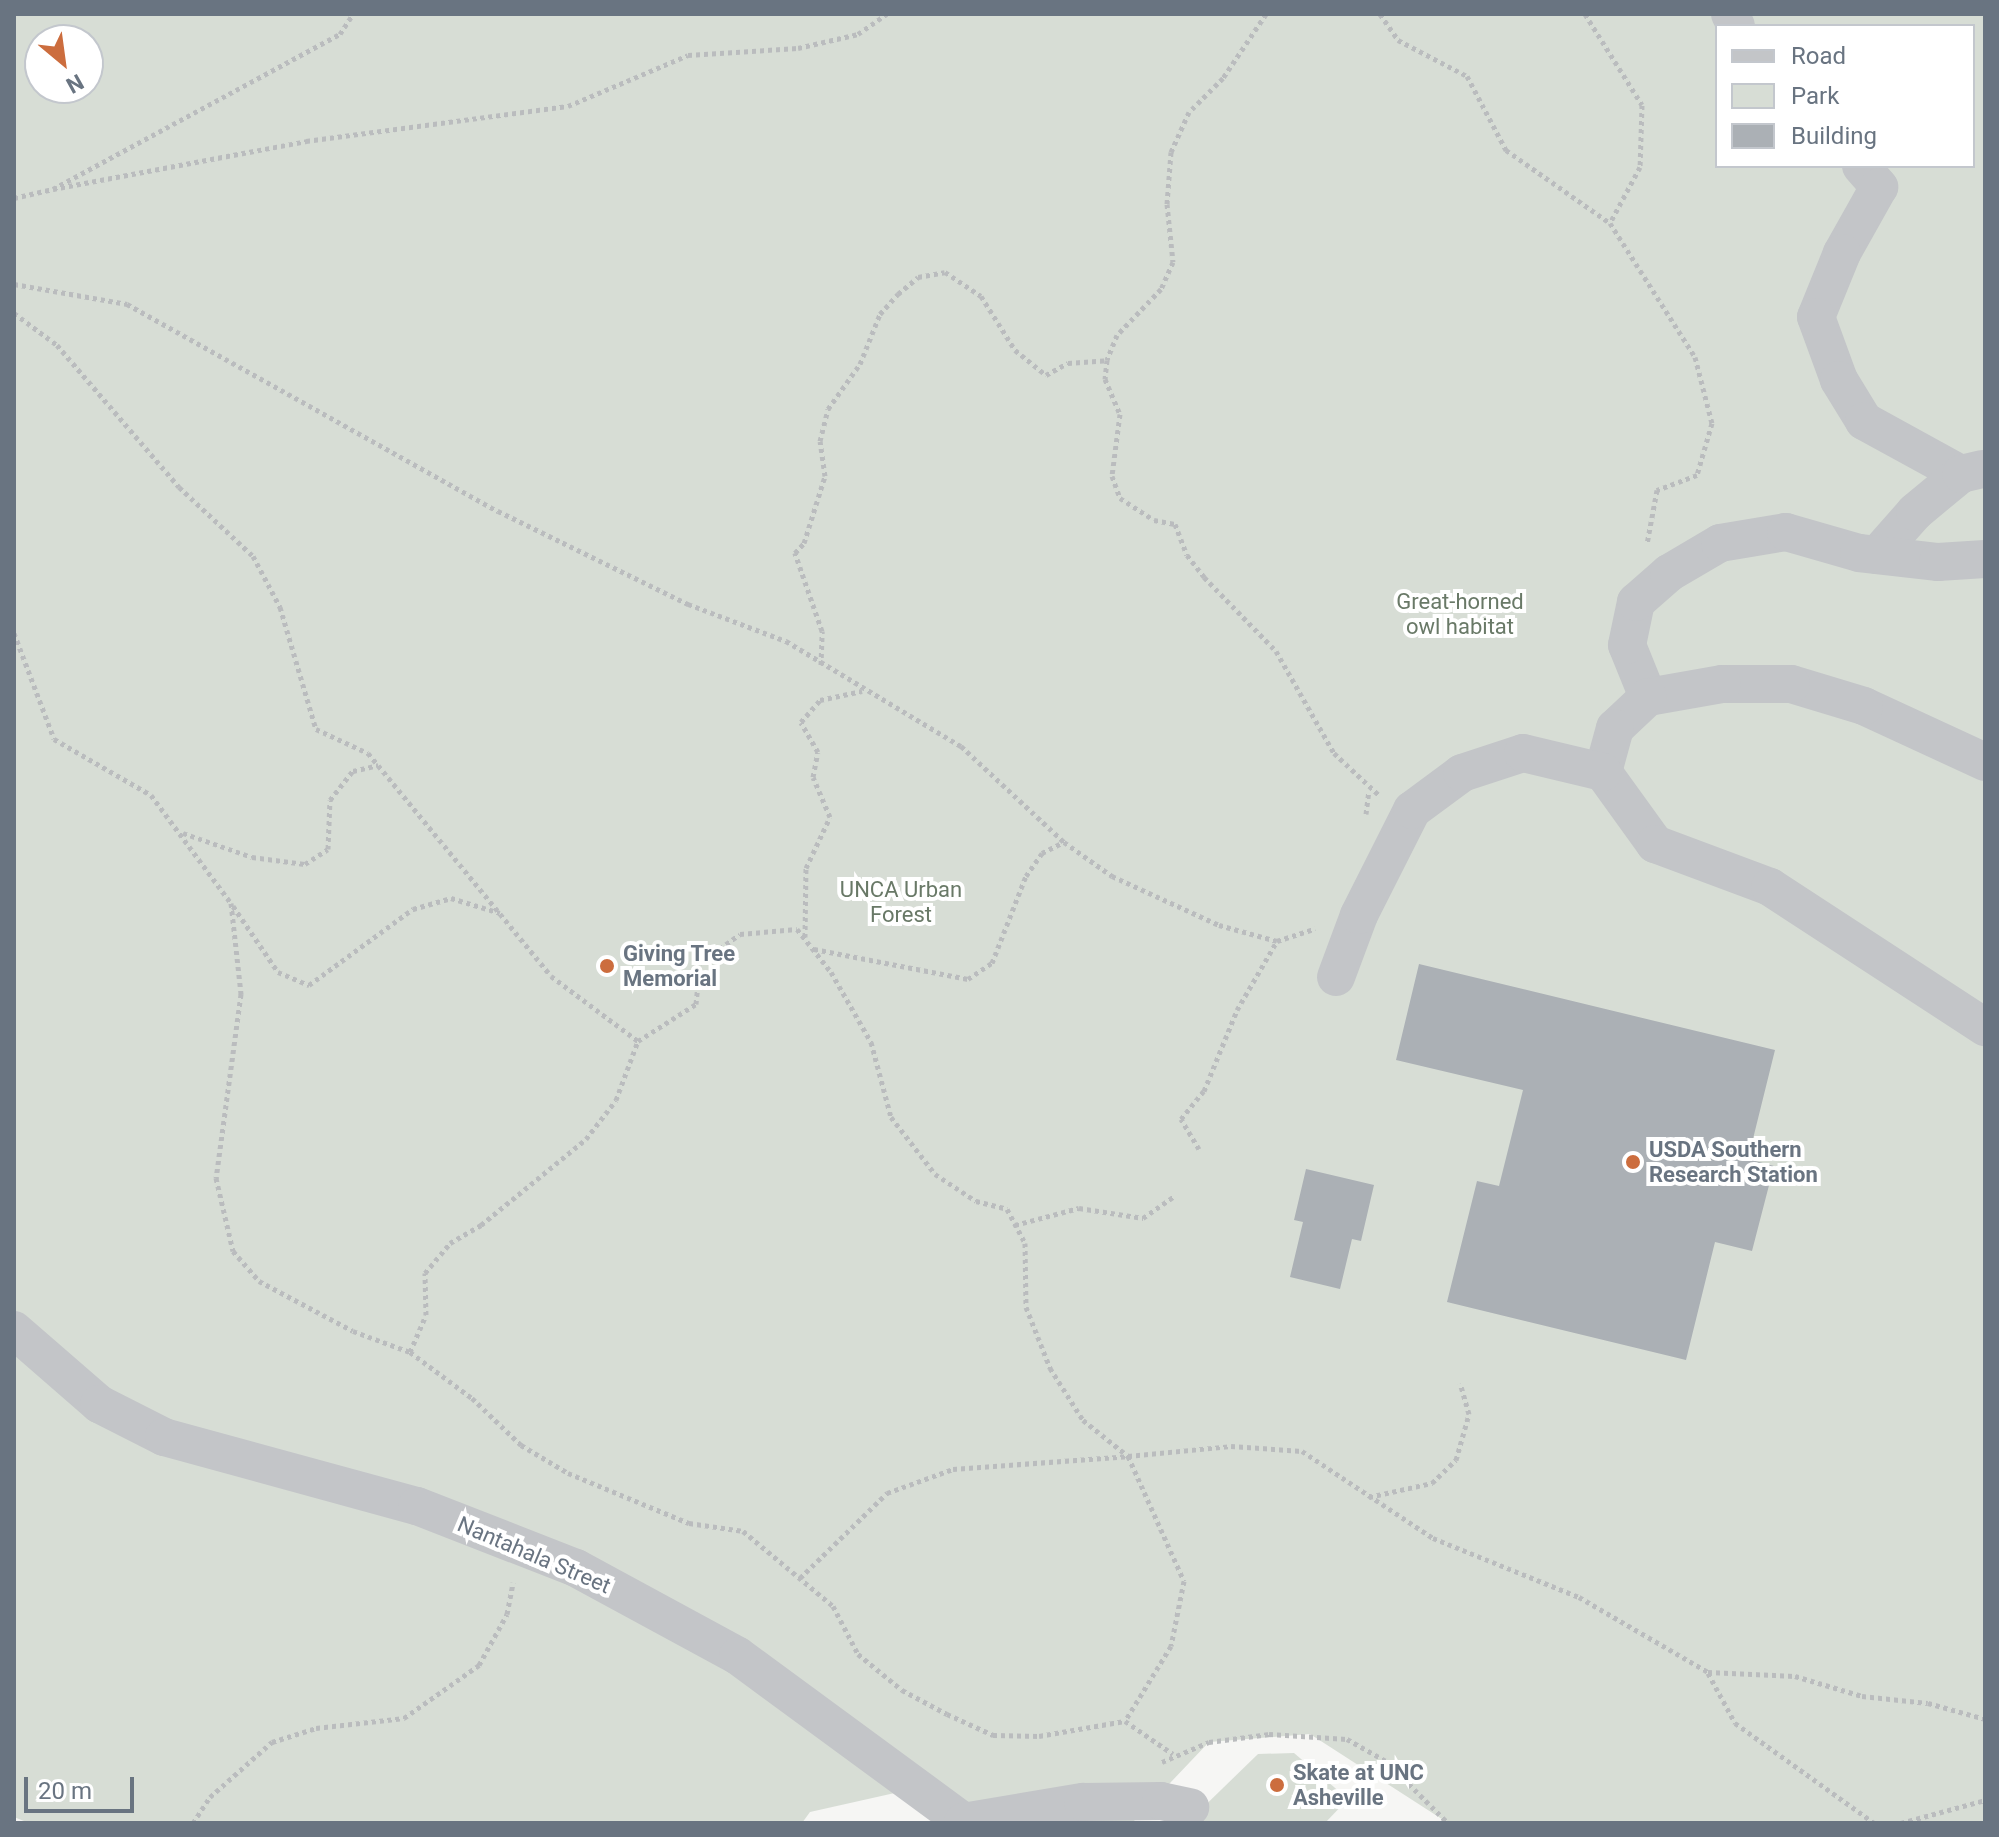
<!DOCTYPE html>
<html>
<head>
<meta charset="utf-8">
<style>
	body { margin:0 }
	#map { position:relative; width:1999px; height:1837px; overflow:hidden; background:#f6f6f4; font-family:Roboto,sans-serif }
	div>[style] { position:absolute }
	.green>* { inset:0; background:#d7ddd5 }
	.building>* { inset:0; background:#abb0b5 }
	.path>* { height:5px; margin-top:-2.5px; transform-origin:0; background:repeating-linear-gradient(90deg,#babcbe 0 4px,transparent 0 8px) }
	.minor>* { height:38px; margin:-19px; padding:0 19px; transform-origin:19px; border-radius:19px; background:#c3c5c8 }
	.dots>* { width:22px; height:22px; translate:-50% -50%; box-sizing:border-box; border:4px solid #fff; border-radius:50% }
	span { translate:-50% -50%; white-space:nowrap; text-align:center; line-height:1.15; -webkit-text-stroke:8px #fff; paint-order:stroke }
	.park-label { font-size:22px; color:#697967 }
	.poi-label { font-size:22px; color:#697481; font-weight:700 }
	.left { translate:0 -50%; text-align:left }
	.street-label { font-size:22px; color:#697481 }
	.frame { position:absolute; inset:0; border:16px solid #697481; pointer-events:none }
	.legend { position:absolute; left:1715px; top:24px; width:260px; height:144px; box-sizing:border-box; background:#fff; border:2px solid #c3c7cd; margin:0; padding:10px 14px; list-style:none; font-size:24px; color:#697481 }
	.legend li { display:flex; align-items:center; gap:16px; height:40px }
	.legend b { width:40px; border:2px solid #c3c7cd }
	.north { position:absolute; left:24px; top:24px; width:80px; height:80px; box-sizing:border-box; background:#fff; border:2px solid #c3c7cd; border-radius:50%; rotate:151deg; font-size:22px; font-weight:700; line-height:32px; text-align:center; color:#697481 }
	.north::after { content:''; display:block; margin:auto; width:28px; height:36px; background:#cc6d3e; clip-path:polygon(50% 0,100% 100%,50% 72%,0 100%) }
	.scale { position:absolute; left:24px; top:1777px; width:110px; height:36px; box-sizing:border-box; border:4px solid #697481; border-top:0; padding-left:10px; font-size:24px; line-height:28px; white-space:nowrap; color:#697481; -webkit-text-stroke:6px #fff; paint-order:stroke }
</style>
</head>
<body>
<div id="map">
	<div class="green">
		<div style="clip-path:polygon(evenodd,14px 14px,1985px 14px,1985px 1823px,1448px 1823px,1310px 1734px,1209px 1742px,1132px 1823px,965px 1823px,917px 1788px,810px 1812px,802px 1823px,29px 1823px,14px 1817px,14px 14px,1717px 26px,1973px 26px,1973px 166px,1717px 166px,1717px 26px,14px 14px,40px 40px,88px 40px,88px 88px,40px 88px,40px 40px)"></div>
		<div style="clip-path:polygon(1294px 1753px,1348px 1799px,1325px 1823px,1187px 1823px,1258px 1754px)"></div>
	</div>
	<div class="building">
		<div style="clip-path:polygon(1419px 964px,1775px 1050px,1748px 1159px,1774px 1166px,1752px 1251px,1715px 1242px,1686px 1360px,1447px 1302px,1477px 1181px,1499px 1186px,1523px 1090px,1396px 1060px)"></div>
		<div style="clip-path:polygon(1306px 1169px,1374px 1185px,1361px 1241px,1352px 1239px,1340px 1289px,1290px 1277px,1303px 1222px,1294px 1220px)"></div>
	</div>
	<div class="path">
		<div style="left:1266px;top:14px;width:77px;rotate:123.9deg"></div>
		<div style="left:1223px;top:78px;width:48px;rotate:135deg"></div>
		<div style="left:1189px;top:112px;width:44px;rotate:114.2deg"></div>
		<div style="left:1171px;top:152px;width:52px;rotate:94.4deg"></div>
		<div style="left:1167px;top:204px;width:58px;rotate:84.1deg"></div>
		<div style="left:1173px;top:262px;width:30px;rotate:114deg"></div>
		<div style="left:1161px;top:289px;width:64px;rotate:133.7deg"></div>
		<div style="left:1117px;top:335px;width:27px;rotate:112deg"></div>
		<div style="left:1107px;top:360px;width:19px;rotate:96deg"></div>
		<div style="left:1105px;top:379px;width:38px;rotate:67deg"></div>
		<div style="left:1120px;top:414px;width:63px;rotate:97.4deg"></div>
		<div style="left:1112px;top:476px;width:23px;rotate:70deg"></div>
		<div style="left:1120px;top:498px;width:40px;rotate:32.9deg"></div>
		<div style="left:1154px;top:520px;width:21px;rotate:11deg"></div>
		<div style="left:1175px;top:524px;width:33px;rotate:69deg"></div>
		<div style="left:1187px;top:555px;width:28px;rotate:52deg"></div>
		<div style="left:1204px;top:577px;width:103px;rotate:45.8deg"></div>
		<div style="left:1276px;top:651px;width:117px;rotate:60.4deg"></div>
		<div style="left:1334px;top:753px;width:63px;rotate:43.1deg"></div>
		<div style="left:1380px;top:14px;width:32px;rotate:55deg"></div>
		<div style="left:1398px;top:40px;width:78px;rotate:27.6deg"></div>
		<div style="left:1467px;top:76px;width:84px;rotate:62.2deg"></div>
		<div style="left:1506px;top:150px;width:127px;rotate:35.1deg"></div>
		<div style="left:1585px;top:14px;width:107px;rotate:57.9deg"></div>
		<div style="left:1642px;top:105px;width:62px;rotate:91.8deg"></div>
		<div style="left:1640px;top:167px;width:64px;rotate:118.2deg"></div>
		<div style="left:1610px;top:223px;width:159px;rotate:57.6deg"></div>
		<div style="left:1695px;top:357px;width:68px;rotate:75.6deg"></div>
		<div style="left:1712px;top:423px;width:54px;rotate:106.1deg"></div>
		<div style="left:1697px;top:475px;width:43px;rotate:159.4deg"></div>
		<div style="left:1657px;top:490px;width:55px;rotate:100.5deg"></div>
		<div style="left:53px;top:189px;width:258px;rotate:-10.7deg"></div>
		<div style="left:306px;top:141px;width:264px;rotate:-7.6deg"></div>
		<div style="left:568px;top:106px;width:130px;rotate:-23deg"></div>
		<div style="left:688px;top:55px;width:110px;rotate:-3.6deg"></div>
		<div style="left:798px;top:48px;width:62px;rotate:-13.1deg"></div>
		<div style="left:858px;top:34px;width:35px;rotate:-35deg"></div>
		<div style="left:14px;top:198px;width:40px;rotate:-13deg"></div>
		<div style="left:53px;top:189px;width:326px;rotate:-28.4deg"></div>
		<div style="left:340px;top:34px;width:24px;rotate:-57deg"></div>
		<div style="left:14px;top:284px;width:115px;rotate:10deg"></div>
		<div style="left:127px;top:304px;width:425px;rotate:29.2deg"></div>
		<div style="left:498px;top:511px;width:212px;rotate:26.1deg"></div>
		<div style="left:688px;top:604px;width:105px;rotate:20.7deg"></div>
		<div style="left:786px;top:641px;width:204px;rotate:31deg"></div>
		<div style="left:961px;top:746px;width:141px;rotate:43deg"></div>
		<div style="left:1064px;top:842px;width:59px;rotate:35.3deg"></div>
		<div style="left:1112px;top:876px;width:118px;rotate:24.6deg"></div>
		<div style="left:1219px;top:925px;width:60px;rotate:15.4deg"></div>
		<div style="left:14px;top:313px;width:54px;rotate:36.7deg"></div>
		<div style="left:57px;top:345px;width:187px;rotate:49.3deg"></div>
		<div style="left:179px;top:487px;width:101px;rotate:43deg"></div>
		<div style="left:253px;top:556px;width:58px;rotate:62.1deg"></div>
		<div style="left:280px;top:607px;width:127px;rotate:73.6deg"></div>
		<div style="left:316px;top:729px;width:57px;rotate:24.8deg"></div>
		<div style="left:368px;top:753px;width:288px;rotate:50.6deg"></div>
		<div style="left:551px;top:976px;width:109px;rotate:36.8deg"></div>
		<div style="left:638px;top:1041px;width:69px;rotate:-32.5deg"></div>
		<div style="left:696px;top:1004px;width:41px;rotate:-84.4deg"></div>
		<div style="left:700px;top:963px;width:49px;rotate:-35.9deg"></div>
		<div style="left:740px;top:934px;width:57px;rotate:-5deg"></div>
		<div style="left:797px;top:929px;width:55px;rotate:51.7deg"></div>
		<div style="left:831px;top:972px;width:81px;rotate:60.3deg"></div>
		<div style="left:871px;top:1042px;width:78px;rotate:75.1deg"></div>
		<div style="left:891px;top:1117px;width:72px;rotate:52.3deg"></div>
		<div style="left:935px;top:1174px;width:49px;rotate:33.4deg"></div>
		<div style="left:976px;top:1201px;width:32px;rotate:14deg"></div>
		<div style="left:1007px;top:1209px;width:38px;rotate:62deg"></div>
		<div style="left:1025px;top:1243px;width:64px;rotate:89.1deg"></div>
		<div style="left:1026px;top:1307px;width:66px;rotate:68.5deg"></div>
		<div style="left:1050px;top:1368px;width:62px;rotate:57.6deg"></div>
		<div style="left:1083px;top:1420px;width:58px;rotate:38.7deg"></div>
		<div style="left:1128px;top:1456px;width:103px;rotate:-5.5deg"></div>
		<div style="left:1231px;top:1446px;width:71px;rotate:4deg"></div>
		<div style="left:1302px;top:1451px;width:157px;rotate:33.6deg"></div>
		<div style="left:1433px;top:1538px;width:157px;rotate:22deg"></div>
		<div style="left:1579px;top:1597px;width:149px;rotate:30.2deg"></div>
		<div style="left:1708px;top:1672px;width:87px;rotate:2.6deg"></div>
		<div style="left:1795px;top:1676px;width:70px;rotate:16.6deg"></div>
		<div style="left:1862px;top:1696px;width:66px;rotate:6.1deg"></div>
		<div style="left:1928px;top:1703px;width:59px;rotate:15.7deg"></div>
		<div style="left:14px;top:633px;width:113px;rotate:69.3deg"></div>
		<div style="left:54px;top:739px;width:112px;rotate:30deg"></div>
		<div style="left:151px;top:795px;width:134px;rotate:53.5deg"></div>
		<div style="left:231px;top:903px;width:92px;rotate:83.7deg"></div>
		<div style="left:241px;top:994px;width:186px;rotate:97.7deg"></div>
		<div style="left:216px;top:1178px;width:75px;rotate:76.9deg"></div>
		<div style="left:233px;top:1251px;width:40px;rotate:49deg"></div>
		<div style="left:259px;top:1281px;width:106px;rotate:28deg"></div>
		<div style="left:353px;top:1331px;width:61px;rotate:20.2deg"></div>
		<div style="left:410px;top:1352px;width:77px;rotate:36.6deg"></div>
		<div style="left:472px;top:1398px;width:68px;rotate:43.8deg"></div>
		<div style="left:521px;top:1445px;width:55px;rotate:30.8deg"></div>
		<div style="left:568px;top:1473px;width:131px;rotate:22.5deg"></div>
		<div style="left:689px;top:1523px;width:55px;rotate:8.4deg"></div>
		<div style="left:743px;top:1531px;width:117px;rotate:39.8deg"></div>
		<div style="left:833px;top:1606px;width:54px;rotate:62.5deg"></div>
		<div style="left:858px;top:1654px;width:57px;rotate:39.3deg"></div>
		<div style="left:902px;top:1690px;width:51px;rotate:28.1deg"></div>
		<div style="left:947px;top:1714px;width:51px;rotate:24.5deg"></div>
		<div style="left:993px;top:1735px;width:46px;rotate:1.2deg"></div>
		<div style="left:1039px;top:1736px;width:87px;rotate:-9.9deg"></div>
		<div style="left:1125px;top:1721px;width:58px;rotate:34.5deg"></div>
		<div style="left:821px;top:665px;width:34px;rotate:-88deg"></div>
		<div style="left:822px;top:631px;width:83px;rotate:-109.1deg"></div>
		<div style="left:795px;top:553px;width:13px;rotate:-48deg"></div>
		<div style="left:804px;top:543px;width:70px;rotate:-72.6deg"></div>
		<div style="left:825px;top:476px;width:35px;rotate:-98deg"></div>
		<div style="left:820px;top:441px;width:33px;rotate:-76deg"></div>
		<div style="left:828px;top:409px;width:55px;rotate:-54.6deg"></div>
		<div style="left:860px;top:364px;width:54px;rotate:-68.2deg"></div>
		<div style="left:880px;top:314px;width:27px;rotate:-48deg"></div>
		<div style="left:898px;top:294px;width:26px;rotate:-40deg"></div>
		<div style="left:918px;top:277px;width:27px;rotate:-10deg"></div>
		<div style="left:945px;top:272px;width:43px;rotate:33.7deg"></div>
		<div style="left:981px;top:296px;width:64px;rotate:57.8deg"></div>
		<div style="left:1015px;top:350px;width:40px;rotate:39deg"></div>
		<div style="left:1046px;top:375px;width:25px;rotate:-29deg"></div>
		<div style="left:1068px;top:363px;width:39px;rotate:-4deg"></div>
		<div style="left:1366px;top:814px;width:23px;rotate:-83deg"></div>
		<div style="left:183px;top:833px;width:73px;rotate:19.2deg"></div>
		<div style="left:252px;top:857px;width:53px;rotate:7.5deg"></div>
		<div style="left:305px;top:864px;width:27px;rotate:-33deg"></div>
		<div style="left:328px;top:849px;width:49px;rotate:-87.7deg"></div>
		<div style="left:330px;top:800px;width:37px;rotate:-52deg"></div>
		<div style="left:353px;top:771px;width:26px;rotate:-13deg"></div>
		<div style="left:233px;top:906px;width:80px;rotate:55.7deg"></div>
		<div style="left:278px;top:972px;width:34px;rotate:23deg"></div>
		<div style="left:309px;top:985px;width:129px;rotate:-36.2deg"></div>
		<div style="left:413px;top:909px;width:40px;rotate:-16deg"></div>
		<div style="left:451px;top:898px;width:51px;rotate:17deg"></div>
		<div style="left:805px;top:937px;width:69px;rotate:-89.2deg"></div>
		<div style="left:806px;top:868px;width:56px;rotate:-64.8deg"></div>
		<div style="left:830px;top:817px;width:43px;rotate:-113deg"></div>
		<div style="left:813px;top:777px;width:25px;rotate:-79deg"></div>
		<div style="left:818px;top:752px;width:34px;rotate:-120deg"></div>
		<div style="left:801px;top:722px;width:29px;rotate:-49deg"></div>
		<div style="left:820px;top:700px;width:43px;rotate:-12.1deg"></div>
		<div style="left:814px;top:949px;width:157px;rotate:11deg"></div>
		<div style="left:968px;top:979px;width:29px;rotate:-34deg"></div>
		<div style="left:992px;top:963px;width:93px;rotate:-68.7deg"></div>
		<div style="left:1026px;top:876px;width:28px;rotate:-55deg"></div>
		<div style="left:1042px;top:853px;width:25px;rotate:-27deg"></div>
		<div style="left:1199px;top:1149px;width:35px;rotate:-121deg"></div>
		<div style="left:1181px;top:1119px;width:36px;rotate:-51deg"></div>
		<div style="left:1204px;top:1091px;width:87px;rotate:-67.8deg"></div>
		<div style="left:1237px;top:1010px;width:80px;rotate:-59.9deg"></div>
		<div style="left:1277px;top:941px;width:40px;rotate:-18deg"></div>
		<div style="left:1015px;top:1225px;width:66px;rotate:-14.9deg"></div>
		<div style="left:1079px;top:1208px;width:65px;rotate:8.9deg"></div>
		<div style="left:1143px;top:1218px;width:38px;rotate:-35deg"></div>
		<div style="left:410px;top:1352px;width:40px;rotate:-66.6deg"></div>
		<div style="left:426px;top:1315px;width:42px;rotate:-91.4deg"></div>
		<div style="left:425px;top:1273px;width:39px;rotate:-50deg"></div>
		<div style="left:450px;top:1243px;width:36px;rotate:-30deg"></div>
		<div style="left:481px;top:1225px;width:136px;rotate:-39.3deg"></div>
		<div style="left:586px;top:1139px;width:49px;rotate:-52.4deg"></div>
		<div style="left:616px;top:1100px;width:63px;rotate:-69.6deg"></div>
		<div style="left:1369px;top:1497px;width:65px;rotate:-12.5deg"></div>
		<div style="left:1432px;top:1483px;width:33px;rotate:-44deg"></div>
		<div style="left:1456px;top:1460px;width:48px;rotate:-74.2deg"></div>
		<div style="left:1469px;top:1414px;width:32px;rotate:-106deg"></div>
		<div style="left:800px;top:1578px;width:122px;rotate:-44.3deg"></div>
		<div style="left:887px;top:1493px;width:70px;rotate:-20deg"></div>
		<div style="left:953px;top:1469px;width:175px;rotate:-4.2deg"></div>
		<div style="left:1128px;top:1456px;width:137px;rotate:65.9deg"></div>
		<div style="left:1184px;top:1581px;width:66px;rotate:101.3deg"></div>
		<div style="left:1171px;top:1646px;width:88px;rotate:121.5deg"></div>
		<div style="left:1708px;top:1673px;width:57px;rotate:61.6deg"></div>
		<div style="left:1735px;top:1723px;width:171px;rotate:35.7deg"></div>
		<div style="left:1162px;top:1762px;width:51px;rotate:-23.1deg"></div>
		<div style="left:1209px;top:1742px;width:61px;rotate:-7.6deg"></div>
		<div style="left:1269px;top:1734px;width:78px;rotate:3.7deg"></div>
		<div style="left:1347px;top:1739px;width:45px;rotate:29.4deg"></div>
		<div style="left:1386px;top:1761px;width:88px;rotate:45deg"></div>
		<div style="left:193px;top:1823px;width:31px;rotate:-57deg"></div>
		<div style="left:210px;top:1797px;width:83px;rotate:-41.6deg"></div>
		<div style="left:272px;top:1742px;width:46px;rotate:-17.7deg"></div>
		<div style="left:316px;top:1728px;width:89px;rotate:-6.5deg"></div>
		<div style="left:404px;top:1718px;width:92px;rotate:-35.2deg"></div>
		<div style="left:479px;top:1665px;width:58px;rotate:-61.2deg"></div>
		<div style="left:507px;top:1614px;width:32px;rotate:-79deg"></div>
		<div style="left:1901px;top:1823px;width:87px;rotate:-15.3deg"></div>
	</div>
	<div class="minor">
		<div style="left:1730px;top:14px;width:13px;rotate:63deg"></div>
		<div style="left:1861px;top:166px;width:28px;rotate:49deg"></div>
		<div style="left:1879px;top:187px;width:76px;rotate:119.3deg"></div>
		<div style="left:1842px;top:253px;width:69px;rotate:112.1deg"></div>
		<div style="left:1816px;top:317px;width:67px;rotate:69.9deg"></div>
		<div style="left:1839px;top:380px;width:48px;rotate:58.6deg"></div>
		<div style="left:1864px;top:421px;width:111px;rotate:28.7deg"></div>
		<div style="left:1877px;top:555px;width:57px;rotate:-48.5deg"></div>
		<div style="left:1915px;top:512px;width:60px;rotate:-39.6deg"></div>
		<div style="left:1961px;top:474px;width:22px;rotate:-13deg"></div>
		<div style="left:1648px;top:697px;width:56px;rotate:-112deg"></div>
		<div style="left:1627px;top:645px;width:44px;rotate:-78.2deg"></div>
		<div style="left:1636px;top:602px;width:44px;rotate:-41.3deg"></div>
		<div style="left:1669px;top:573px;width:59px;rotate:-30.5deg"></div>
		<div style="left:1720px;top:543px;width:67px;rotate:-9.5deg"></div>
		<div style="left:1786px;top:532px;width:76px;rotate:16deg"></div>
		<div style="left:1859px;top:553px;width:80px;rotate:6.5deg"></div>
		<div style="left:1938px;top:562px;width:47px;rotate:-3.7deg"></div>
		<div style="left:1985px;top:762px;width:133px;rotate:-155.2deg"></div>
		<div style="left:1864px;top:706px;width:76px;rotate:-163.2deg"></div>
		<div style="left:1791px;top:684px;width:69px;rotate:180deg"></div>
		<div style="left:1722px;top:684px;width:75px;rotate:170deg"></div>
		<div style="left:1648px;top:697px;width:45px;rotate:136.8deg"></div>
		<div style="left:1615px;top:728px;width:46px;rotate:105.3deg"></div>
		<div style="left:1603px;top:772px;width:89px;rotate:54.2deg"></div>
		<div style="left:1655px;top:844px;width:123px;rotate:20.5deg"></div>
		<div style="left:1770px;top:887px;width:257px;rotate:33.1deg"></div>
		<div style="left:1336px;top:977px;width:66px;rotate:-69.6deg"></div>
		<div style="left:1359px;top:915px;width:118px;rotate:-63.2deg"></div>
		<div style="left:1412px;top:810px;width:62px;rotate:-36.5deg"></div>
		<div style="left:1462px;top:773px;width:64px;rotate:-18.2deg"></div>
		<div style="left:1523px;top:753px;width:82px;rotate:13.4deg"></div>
		<div style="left:14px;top:1330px;width:113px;rotate:41deg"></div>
		<div style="left:99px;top:1404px;width:73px;rotate:26.9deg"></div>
		<div style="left:164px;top:1437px;width:262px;rotate:15.3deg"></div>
		<div style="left:417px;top:1506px;width:171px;rotate:21.3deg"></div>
		<div style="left:576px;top:1568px;width:184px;rotate:28.5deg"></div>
		<div style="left:738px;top:1656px;width:282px;rotate:36.3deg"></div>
		<div style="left:963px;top:1822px;width:122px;rotate:-9.5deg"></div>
		<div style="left:1083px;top:1802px;width:78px;rotate:-0.7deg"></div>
		<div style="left:1161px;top:1801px;width:30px;rotate:12deg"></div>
	</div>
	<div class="dots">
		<div style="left:607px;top:966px;background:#cc6d3e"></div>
		<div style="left:1633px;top:1162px;background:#cc6d3e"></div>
		<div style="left:1277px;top:1785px;background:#cc6d3e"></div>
	</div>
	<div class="park-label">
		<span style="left:1460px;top:614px">Great-horned<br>owl habitat</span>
		<span style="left:901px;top:902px">UNCA Urban<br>Forest</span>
	</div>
	<div class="poi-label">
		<span class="left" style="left:623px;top:966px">Giving Tree<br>Memorial</span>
		<span class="left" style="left:1649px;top:1162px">USDA Southern<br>Research Station</span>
		<span class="left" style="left:1293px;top:1785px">Skate at UNC<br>Asheville</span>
	</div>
	<div class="street-label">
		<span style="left:534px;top:1555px;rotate:23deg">Nantahala Street</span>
	</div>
	<div class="frame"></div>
	<ul class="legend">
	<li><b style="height:10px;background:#c3c5c8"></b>Road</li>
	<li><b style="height:22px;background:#d7ddd5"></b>Park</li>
	<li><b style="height:22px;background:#abb0b5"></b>Building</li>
	</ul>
	<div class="north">N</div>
	<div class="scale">20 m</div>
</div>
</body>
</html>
